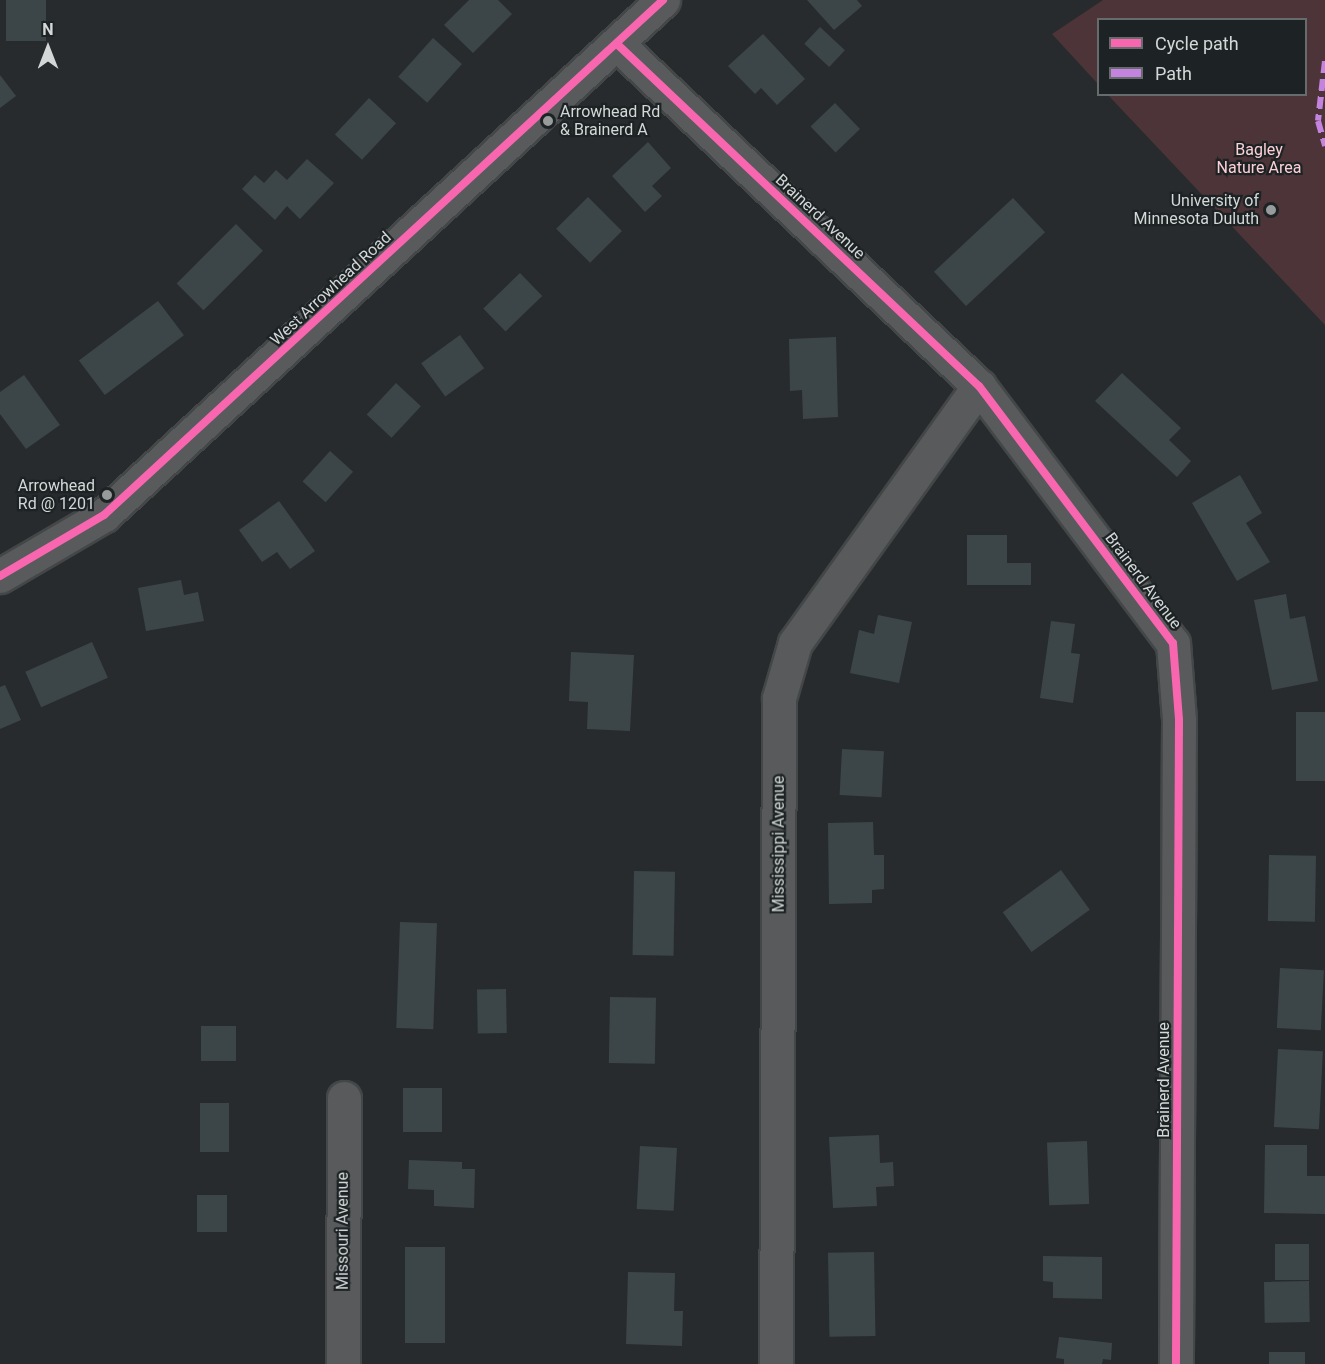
<!DOCTYPE html>
<html>
<head>
<meta charset="utf-8">
<style>
	body { margin:0 }
	#map { position:relative; width:1325px; height:1364px; overflow:hidden; background:#282b2d; font-family:Roboto,sans-serif }
	div>[style] { position:absolute }
	.green>* { inset:0; background:#4d3438 }
	.building>* { inset:0; background:#3c4648; transform-origin:0 0 }
	.roads { filter:drop-shadow(2px 0 #444747) drop-shadow(-2px 0 #444747) drop-shadow(0 2px #444747) drop-shadow(0 -2px #444747) }
	.minor>* { height:33px; margin:-16.5px; padding:0 16.5px; transform-origin:16.5px; border-radius:16.5px; background:#585a5b }
	.quiet>* { height:6px; margin-top:-3px; transform-origin:0; background:repeating-linear-gradient(90deg,#c483df 0 12px,transparent 0 18px) }
	.cycleway>* { height:8px; margin:-4px; padding:0 4px; transform-origin:4px; border-radius:4px; background:#f766af }
	.dots>* { width:16px; height:16px; translate:-50% -50%; box-sizing:border-box; border:3px solid #1d2324; border-radius:50% }
	span { translate:-50% -50%; white-space:nowrap; text-align:center; line-height:1.15; -webkit-text-stroke:4.5px #1d2324; paint-order:stroke }
	.poi-label { font-size:16px; color:#d3d7d7 }
	.left { translate:0 -50%; text-align:left }
	.right { translate:-100% -50%; text-align:right }
	.park-label { font-size:16px; color:#fdd0d7 }
	.street-label { font-size:16px; color:#d3d7d7 }
	.legend { position:absolute; left:1097px; top:18px; width:210px; height:78px; box-sizing:border-box; background:#1d2324; border:2px solid #666b6c; margin:0; padding:8px 10px; list-style:none; font-size:18px; color:#d3d7d7 }
	.legend li { display:flex; align-items:center; gap:12px; height:30px }
	.legend b { width:30px; border:2px solid #666b6c }
	.north { position:absolute; left:18px; top:18px; width:60px; height:60px; -webkit-text-stroke:4px #1d2324; paint-order:stroke; rotate:0deg; font-size:16px; font-weight:700; line-height:24px; text-align:center; color:#d3d7d7 }
	.north::after { content:''; display:block; margin:auto; width:21px; height:27px; background:#d3d7d7; clip-path:polygon(50% 0,100% 100%,50% 72%,0 100%) }
</style>
</head>
<body>
<div id="map">
	<div class="green">
		<div style="clip-path:polygon(1103px 0,1325px 0,1325px 325px,1108px 95px,1306px 94px,1306px 20px,1098px 20px,1098px 84px,1052px 34px)"></div>
	</div>
	<div class="building">
		<div style="left:6px;top:0;width:40px;height:41px"></div>
		<div style="clip-path:polygon(469px 0,498px 0,512px 14px,473px 53px,444px 25px)"></div>
		<div style="clip-path:polygon(807px 0,857px 0,862px 6px,834px 30px)"></div>
		<div style="left:820px;top:27px;width:34px;height:23px;rotate:43deg"></div>
		<div style="clip-path:polygon(763px 34px,805px 79px,777px 105px,761px 88px,755px 94px,728px 66px)"></div>
		<div style="left:433px;top:38px;width:39px;height:52px;rotate:42deg"></div>
		<div style="clip-path:polygon(0 75px,16px 96px,0 108px)"></div>
		<div style="left:369px;top:98px;width:37px;height:50px;rotate:43deg"></div>
		<div style="left:835px;top:103px;width:36px;height:34px;rotate:46deg"></div>
		<div style="clip-path:polygon(648px 142px,671px 168px,652px 186px,662px 196px,645px 212px,612px 176px)"></div>
		<div style="clip-path:polygon(307px 159px,334px 183px,300px 219px,287px 206px,275px 220px,242px 189px,255px 175px,264px 183px,276px 170px,287px 180px)"></div>
		<div style="left:588px;top:197px;width:48px;height:45px;rotate:45deg"></div>
		<div style="left:1013px;top:198px;width:47px;height:108px;rotate:47deg"></div>
		<div style="left:236px;top:224px;width:38px;height:84px;rotate:45deg"></div>
		<div style="left:520px;top:273px;width:32px;height:51px;rotate:46deg"></div>
		<div style="left:158px;top:301px;width:43px;height:99px;rotate:53deg"></div>
		<div style="left:460px;top:335px;width:41px;height:48px;rotate:54deg"></div>
		<div style="clip-path:polygon(836px 337px,838px 417px,803px 419px,802px 390px,790px 391px,789px 339px)"></div>
		<div style="clip-path:polygon(1122px 373px,1181px 428px,1169px 440px,1191px 461px,1177px 477px,1095px 401px)"></div>
		<div style="clip-path:polygon(24px 375px,60px 425px,26px 449px,0 414px,0 392px)"></div>
		<div style="left:396px;top:383px;width:34px;height:43px;rotate:43deg"></div>
		<div style="left:330px;top:451px;width:31px;height:41px;rotate:42deg"></div>
		<div style="clip-path:polygon(1240px 475px,1262px 513px,1246px 523px,1270px 562px,1237px 581px,1192px 503px)"></div>
		<div style="clip-path:polygon(279px 501px,315px 551px,290px 569px,277px 552px,262px 562px,239px 530px)"></div>
		<div style="clip-path:polygon(967px 535px,1007px 535px,1007px 563px,1031px 563px,1031px 585px,967px 585px)"></div>
		<div style="clip-path:polygon(181px 580px,184px 595px,198px 592px,204px 621px,146px 631px,138px 588px)"></div>
		<div style="clip-path:polygon(1286px 594px,1290px 619px,1305px 616px,1318px 681px,1272px 690px,1254px 600px)"></div>
		<div style="clip-path:polygon(878px 615px,912px 622px,899px 683px,850px 673px,859px 630px,874px 634px)"></div>
		<div style="clip-path:polygon(1051px 621px,1075px 624px,1071px 653px,1080px 654px,1073px 703px,1040px 698px)"></div>
		<div style="left:92px;top:642px;width:39px;height:73px;rotate:66deg"></div>
		<div style="clip-path:polygon(571px 652px,634px 655px,630px 731px,587px 729px,588px 702px,569px 701px)"></div>
		<div style="clip-path:polygon(5px 685px,21px 720px,0 729px,0 687px)"></div>
		<div style="left:1325px;top:712px;width:69px;height:29px;rotate:90deg"></div>
		<div style="left:842px;top:749px;width:42px;height:46px;rotate:3deg"></div>
		<div style="clip-path:polygon(873px 822px,874px 855px,884px 855px,884px 889px,872px 890px,872px 903px,829px 904px,828px 823px)"></div>
		<div style="left:1269px;top:855px;width:47px;height:66px;rotate:1deg"></div>
		<div style="left:1061px;top:870px;width:49px;height:72px;rotate:54deg"></div>
		<div style="left:634px;top:871px;width:41px;height:84px;rotate:1deg"></div>
		<div style="left:400px;top:922px;width:37px;height:106px;rotate:2deg"></div>
		<div style="left:1280px;top:968px;width:44px;height:60px;rotate:3deg"></div>
		<div style="left:506px;top:989px;width:44px;height:29px;rotate:89deg"></div>
		<div style="left:610px;top:997px;width:46px;height:66px;rotate:1deg"></div>
		<div style="left:201px;top:1026px;width:35px;height:35px"></div>
		<div style="left:1278px;top:1049px;width:45px;height:78px;rotate:3deg"></div>
		<div style="left:403px;top:1088px;width:39px;height:44px"></div>
		<div style="left:200px;top:1103px;width:29px;height:49px"></div>
		<div style="clip-path:polygon(879px 1135px,880px 1163px,893px 1162px,894px 1186px,876px 1187px,877px 1206px,833px 1208px,829px 1137px)"></div>
		<div style="left:1087px;top:1141px;width:63px;height:40px;rotate:88deg"></div>
		<div style="clip-path:polygon(1265px 1145px,1307px 1145px,1307px 1176px,1325px 1176px,1325px 1214px,1264px 1213px)"></div>
		<div style="left:640px;top:1146px;width:37px;height:63px;rotate:3deg"></div>
		<div style="clip-path:polygon(409px 1160px,462px 1162px,462px 1169px,475px 1169px,474px 1208px,434px 1206px,434px 1190px,408px 1189px)"></div>
		<div style="left:197px;top:1195px;width:30px;height:37px"></div>
		<div style="left:1275px;top:1244px;width:34px;height:36px"></div>
		<div style="left:405px;top:1247px;width:40px;height:96px"></div>
		<div style="left:874px;top:1252px;width:84px;height:46px;rotate:89deg"></div>
		<div style="clip-path:polygon(1043px 1256px,1102px 1257px,1102px 1299px,1053px 1298px,1053px 1282px,1043px 1281px)"></div>
		<div style="clip-path:polygon(628px 1272px,675px 1273px,674px 1311px,683px 1311px,682px 1346px,626px 1344px)"></div>
		<div style="left:1309px;top:1281px;width:41px;height:45px;rotate:89deg"></div>
		<div style="clip-path:polygon(1059px 1337px,1112px 1343px,1111px 1360px,1103px 1359px,1102px 1364px,1064px 1364px,1064px 1359px,1056px 1358px)"></div>
		<div style="left:1305px;top:1352px;width:12px;height:36px;rotate:90deg"></div>
	</div>
	<div class="roads">
		<div class="minor">
			<div style="left:617px;top:44px;width:498px;rotate:43.4deg"></div>
			<div style="left:979px;top:386px;width:322px;rotate:53deg"></div>
			<div style="left:1173px;top:643px;width:77px;rotate:85.5deg"></div>
			<div style="left:1179px;top:720px;width:644px;rotate:90.27deg"></div>
			<div style="left:0;top:576px;width:121px;rotate:-30.4deg"></div>
			<div style="left:104px;top:515px;width:760px;rotate:-42.65deg"></div>
			<div style="left:343px;top:1364px;width:266px;rotate:-89.8deg"></div>
			<div style="left:776px;top:1364px;width:666px;rotate:-89.74deg"></div>
			<div style="left:779px;top:698px;width:57px;rotate:-73.8deg"></div>
			<div style="left:795px;top:643px;width:316px;rotate:-54.4deg"></div>
		</div>
	</div>
	<div class="quiet">
		<div style="left:1325px;top:61px;width:60px;rotate:96.7deg"></div>
		<div style="left:1318px;top:121px;width:26px;rotate:74deg"></div>
	</div>
	<div class="cycleway">
		<div style="left:617px;top:44px;width:498px;rotate:43.4deg"></div>
		<div style="left:979px;top:386px;width:322px;rotate:53deg"></div>
		<div style="left:1173px;top:643px;width:77px;rotate:85.5deg"></div>
		<div style="left:1179px;top:720px;width:644px;rotate:90.27deg"></div>
		<div style="left:0;top:576px;width:121px;rotate:-30.4deg"></div>
		<div style="left:104px;top:515px;width:760px;rotate:-42.65deg"></div>
	</div>
	<div class="dots">
		<div style="left:548px;top:121px;background:#979b9c"></div>
		<div style="left:1271px;top:210px;background:#979b9c"></div>
		<div style="left:107px;top:495px;background:#979b9c"></div>
	</div>
	<div class="poi-label">
		<span class="left" style="left:560px;top:121px">Arrowhead Rd<br>&amp; Brainerd A</span>
		<span class="right" style="left:1259px;top:210px">University of<br>Minnesota Duluth</span>
		<span class="right" style="left:95px;top:495px">Arrowhead<br>Rd @ 1201</span>
	</div>
	<div class="park-label">
		<span style="left:1259px;top:159px">Bagley<br>Nature Area</span>
	</div>
	<div class="street-label">
		<span style="left:820px;top:217px;rotate:43deg">Brainerd Avenue</span>
		<span style="left:331px;top:289px;rotate:-43deg">West Arrowhead Road</span>
		<span style="left:1143px;top:581px;rotate:53deg">Brainerd Avenue</span>
		<span style="left:779px;top:844px;rotate:-90deg">Mississippi Avenue</span>
		<span style="left:1164px;top:1080px;rotate:-90deg">Brainerd Avenue</span>
		<span style="left:343px;top:1231px;rotate:-90deg">Missouri Avenue</span>
	</div>
	<ul class="legend">
	<li><b style="height:8px;background:#f766af"></b>Cycle path</li>
	<li><b style="height:8px;background:#c483df"></b>Path</li>
	</ul>
	<div class="north">N</div>
</div>
</body>
</html>
